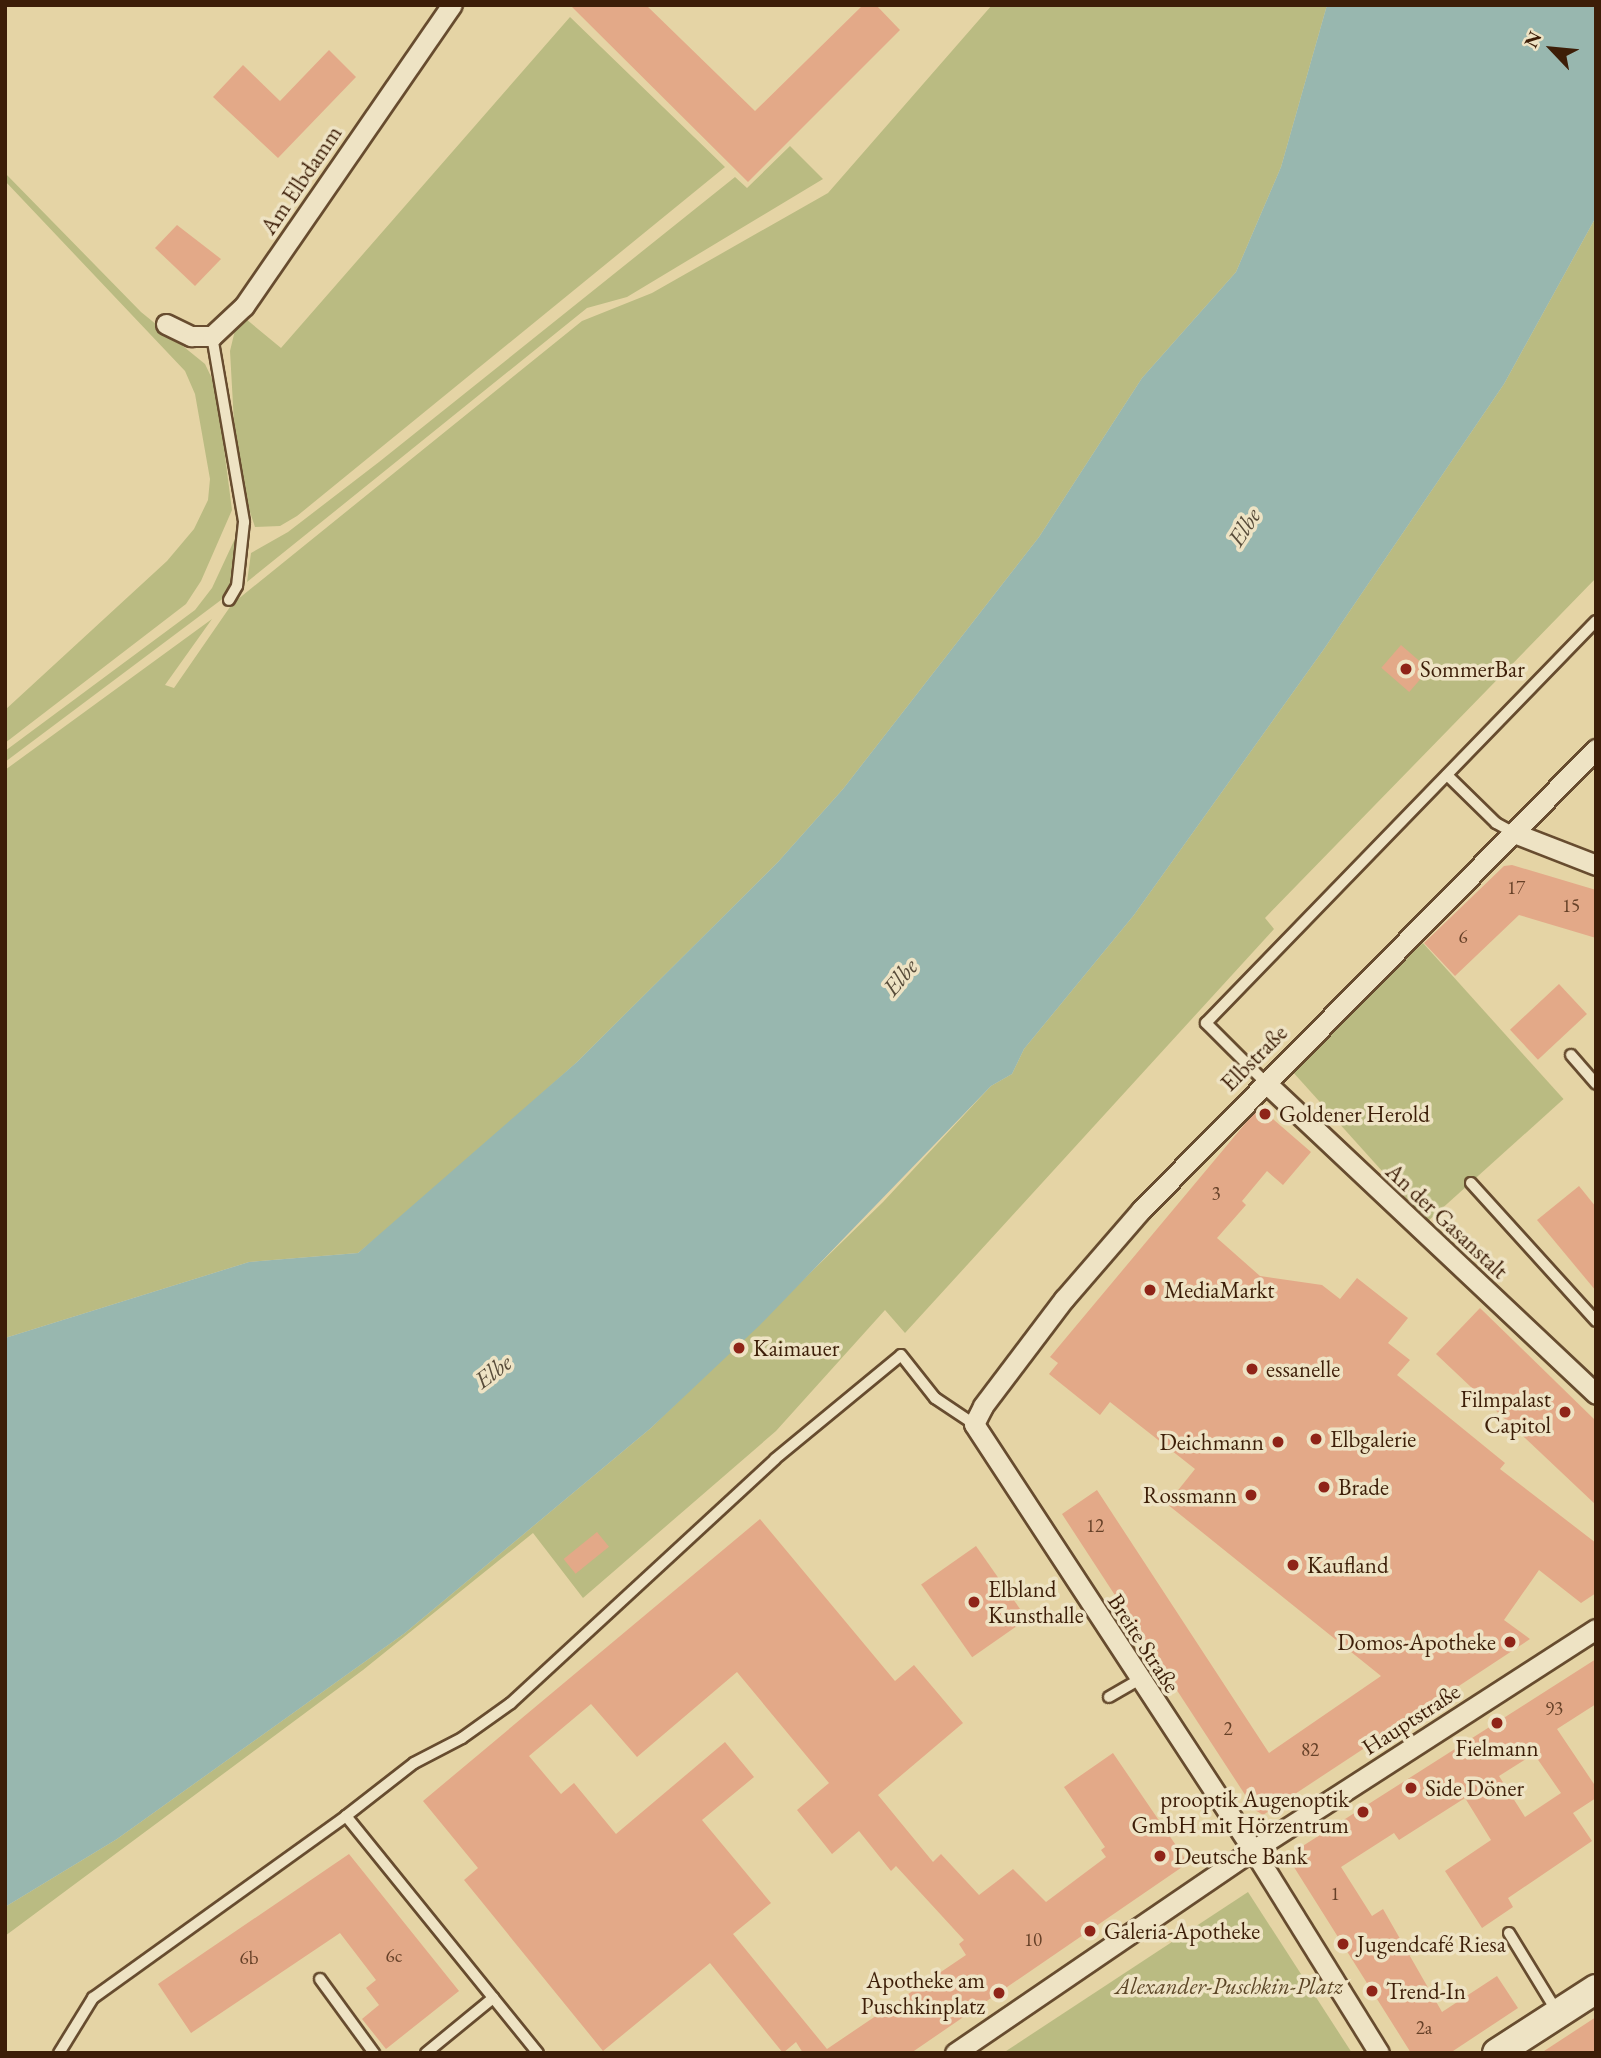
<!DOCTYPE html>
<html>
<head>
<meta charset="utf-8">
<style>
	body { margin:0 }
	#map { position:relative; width:1601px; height:2058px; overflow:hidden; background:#e5d4a5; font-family:"EB Garamond",serif }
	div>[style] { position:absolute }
	.green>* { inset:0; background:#babb82; transform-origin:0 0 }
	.water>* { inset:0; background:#98b7af }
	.building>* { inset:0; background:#e3a988; transform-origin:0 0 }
	.roads { filter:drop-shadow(2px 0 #674c2f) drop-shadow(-2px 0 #674c2f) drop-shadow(0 2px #674c2f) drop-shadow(0 -2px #674c2f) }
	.lane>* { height:10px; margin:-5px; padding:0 5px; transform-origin:5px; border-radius:5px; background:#eee3c4 }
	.street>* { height:19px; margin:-9.5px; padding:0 9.5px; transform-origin:9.5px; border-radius:9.5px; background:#eee3c4 }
	.secondary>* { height:28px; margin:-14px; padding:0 14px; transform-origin:14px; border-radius:14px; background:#eee3c4 }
	.dots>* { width:19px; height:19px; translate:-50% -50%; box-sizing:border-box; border:4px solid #eee3c4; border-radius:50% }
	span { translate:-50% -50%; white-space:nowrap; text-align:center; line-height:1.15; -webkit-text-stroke:7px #eee3c4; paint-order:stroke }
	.number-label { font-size:19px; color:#664128 }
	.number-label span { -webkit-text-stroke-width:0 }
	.street-label { font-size:23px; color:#3d1e08 }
	.poi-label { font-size:23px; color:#3d1e08 }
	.left { translate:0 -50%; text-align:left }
	.right { translate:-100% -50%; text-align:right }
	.park-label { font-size:23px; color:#5c4526; font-style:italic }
	.water-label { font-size:24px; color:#584c3a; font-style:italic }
	.frame { position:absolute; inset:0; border:7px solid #3d1e08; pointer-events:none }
	.north { position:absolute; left:1517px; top:14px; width:70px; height:70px; -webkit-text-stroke:5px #eee3c4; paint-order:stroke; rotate:296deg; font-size:19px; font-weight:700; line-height:28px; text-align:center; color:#3d1e08 }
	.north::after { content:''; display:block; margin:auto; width:24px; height:32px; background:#3d1e08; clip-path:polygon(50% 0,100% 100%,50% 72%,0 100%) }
</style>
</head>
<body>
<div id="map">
	<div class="green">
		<div style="clip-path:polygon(992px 5px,1327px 5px,1281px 167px,1236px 272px,1142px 378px,1039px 537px,843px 789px,778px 862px,577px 1062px,427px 1196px,358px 1253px,249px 1262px,5px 1338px,5px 770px,212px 619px,165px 685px,174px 688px,232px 604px,582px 321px,652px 293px,828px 193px)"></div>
		<div style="clip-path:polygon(570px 17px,725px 167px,297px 516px,280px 526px,255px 527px,247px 503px,234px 423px,230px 351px,236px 326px,246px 319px,281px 348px)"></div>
		<div style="clip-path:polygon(790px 146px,823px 179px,627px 297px,587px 308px,247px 582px,251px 553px,288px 532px,379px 462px,735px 177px,747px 188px)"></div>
		<div style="clip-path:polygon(5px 173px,141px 312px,205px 364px,216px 387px,232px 510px,201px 581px,186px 604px,5px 743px,5px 710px,167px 561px,194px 529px,208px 500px,210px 479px,195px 394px,185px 371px,5px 181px)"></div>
		<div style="clip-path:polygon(1596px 217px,1596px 578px,1265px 918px,1274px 929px,905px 1333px,885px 1310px,776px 1431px,583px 1598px,533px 1533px,363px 1670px,5px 1936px,5px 1907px,117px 1839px,405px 1633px,651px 1428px,883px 1202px,991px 1086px,1012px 1074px,1024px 1049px,1134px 915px,1324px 649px,1504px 384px)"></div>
		<div style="clip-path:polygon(239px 530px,229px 594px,5px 762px,5px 751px,195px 610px,212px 588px)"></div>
		<div style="left:1423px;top:943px;width:210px;height:183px;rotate:48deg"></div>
		<div style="clip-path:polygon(1248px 1892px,1352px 2053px,1003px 2053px)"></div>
	</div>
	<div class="water">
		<div style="clip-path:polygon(1327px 5px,1596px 5px,1596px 217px,1504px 384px,1324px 649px,1134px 915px,1024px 1049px,1012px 1074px,991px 1086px,760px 1325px,651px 1428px,405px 1633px,117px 1839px,5px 1907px,5px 1338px,249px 1262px,358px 1253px,577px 1062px,778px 862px,843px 789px,1039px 537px,1142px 378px,1236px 272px,1281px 167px)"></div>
	</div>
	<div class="building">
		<div style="clip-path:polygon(570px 5px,646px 5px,755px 111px,863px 5px,876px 5px,900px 30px,748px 182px)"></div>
		<div style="clip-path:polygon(329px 50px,356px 77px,278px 158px,213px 97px,243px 65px,280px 101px)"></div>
		<div style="clip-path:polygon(177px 225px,221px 259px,195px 286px,155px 248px)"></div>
		<div style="left:1401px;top:645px;width:37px;height:30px;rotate:41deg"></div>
		<div style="clip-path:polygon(1512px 865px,1596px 890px,1596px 938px,1519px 915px,1455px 976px,1424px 943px,1504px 866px)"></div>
		<div style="left:1559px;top:984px;width:41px;height:67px;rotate:47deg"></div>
		<div style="clip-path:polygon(1259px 1107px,1311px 1152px,1283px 1185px,1267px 1171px,1242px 1201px,1246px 1205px,1217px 1238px,1260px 1276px,1322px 1285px,1340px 1299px,1357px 1278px,1408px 1318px,1388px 1343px,1410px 1360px,1397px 1375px,1505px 1463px,1500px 1469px,1596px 1543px,1596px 1593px,1581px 1603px,1539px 1570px,1504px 1620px,1530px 1639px,1263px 1815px,1255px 1810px,1062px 1514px,1097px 1490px,1269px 1753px,1381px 1676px,1167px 1504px,1195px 1469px,1110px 1402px,1100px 1415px,1049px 1374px,1058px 1363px,1050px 1357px)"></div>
		<div style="clip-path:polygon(1579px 1186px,1596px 1207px,1596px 1291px,1537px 1220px)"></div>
		<div style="clip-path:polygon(1480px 1308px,1596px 1421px,1596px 1505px,1436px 1354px)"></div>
		<div style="clip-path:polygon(evenodd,760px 1519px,895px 1681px,914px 1665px,963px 1723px,878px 1795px,933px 1862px,941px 1854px,979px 1895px,1013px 1869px,1046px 1902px,1106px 1857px,1101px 1850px,1105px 1847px,1064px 1787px,1113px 1753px,1188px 1863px,911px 2053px,803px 2053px,796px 2042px,783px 2053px,710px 1963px,603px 2051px,464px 1880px,478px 1868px,423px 1801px,760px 1519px,737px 1672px,829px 1783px,797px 1810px,832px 1854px,859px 1831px,891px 1871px,896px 1866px,964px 1940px,959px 1944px,966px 1955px,827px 2049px,733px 1934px,771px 1903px,702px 1820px,754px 1777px,725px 1742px,616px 1834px,574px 1783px,561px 1794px,529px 1756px,591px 1704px,637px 1757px,737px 1672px)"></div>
		<div style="left:597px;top:1532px;width:19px;height:43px;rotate:51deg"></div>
		<div style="left:976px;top:1546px;width:89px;height:67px;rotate:55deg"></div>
		<div style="clip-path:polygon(evenodd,1596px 1659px,1596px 1704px,1557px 1729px,1596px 1787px,1596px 1798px,1573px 1813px,1592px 1841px,1508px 1898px,1513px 1907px,1482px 1928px,1445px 1871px,1491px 1840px,1465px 1798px,1399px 1840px,1394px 1833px,1341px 1867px,1372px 1916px,1383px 1909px,1442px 2012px,1497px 1976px,1518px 2008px,1450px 2053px,1411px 2053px,1287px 1856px,1596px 1659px,1534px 1754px,1561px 1793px,1525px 1817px,1499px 1776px,1534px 1754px)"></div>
		<div style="clip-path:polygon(349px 1854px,459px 1991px,386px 2049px,362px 2019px,379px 2005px,366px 1988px,376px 1980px,340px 1933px,191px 2033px,158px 1984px)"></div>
		<div style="clip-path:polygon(1596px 2017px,1596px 2053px,1541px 2053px)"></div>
	</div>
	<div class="roads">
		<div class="lane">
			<div style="left:212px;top:336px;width:189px;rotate:80.2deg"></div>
			<div style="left:244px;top:522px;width:64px;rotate:96.2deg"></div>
			<div style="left:237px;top:586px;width:16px;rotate:120deg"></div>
			<div style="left:1447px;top:775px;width:69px;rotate:44.4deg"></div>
			<div style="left:1496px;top:823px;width:21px;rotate:29deg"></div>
			<div style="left:1571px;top:1055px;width:38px;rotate:49deg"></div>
			<div style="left:1266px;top:1083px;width:85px;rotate:-135deg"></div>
			<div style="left:1206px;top:1023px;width:560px;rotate:-45.87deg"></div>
			<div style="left:1471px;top:1183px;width:186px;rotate:47.8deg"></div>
			<div style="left:1109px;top:1697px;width:34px;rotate:-30deg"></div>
			<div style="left:346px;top:1816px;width:86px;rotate:-37.9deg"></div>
			<div style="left:414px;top:1763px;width:54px;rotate:-27.5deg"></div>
			<div style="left:462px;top:1738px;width:60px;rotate:-35.5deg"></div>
			<div style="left:511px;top:1703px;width:359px;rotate:-42.7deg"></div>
			<div style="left:775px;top:1459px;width:163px;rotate:-39.5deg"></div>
			<div style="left:901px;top:1355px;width:55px;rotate:51.7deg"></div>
			<div style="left:935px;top:1398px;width:47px;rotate:33.7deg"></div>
			<div style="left:1509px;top:1933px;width:90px;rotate:58.6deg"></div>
			<div style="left:320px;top:1979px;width:92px;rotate:53.9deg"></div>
			<div style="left:59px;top:2053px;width:65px;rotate:-58.3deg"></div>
			<div style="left:93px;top:1998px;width:312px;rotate:-35.7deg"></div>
			<div style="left:346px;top:1816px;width:305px;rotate:51deg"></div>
			<div style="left:426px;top:2053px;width:87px;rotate:-39.4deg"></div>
		</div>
		<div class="street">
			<div style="left:166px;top:324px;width:28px;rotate:26deg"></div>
			<div style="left:191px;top:336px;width:21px"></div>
			<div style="left:212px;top:336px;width:44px;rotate:-43.2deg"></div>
			<div style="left:244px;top:306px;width:366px;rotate:-55.4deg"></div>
			<div style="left:1514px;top:833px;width:88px;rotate:21.3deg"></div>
			<div style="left:1266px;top:1083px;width:453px;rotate:43.3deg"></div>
			<div style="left:955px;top:2053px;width:361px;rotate:-34.3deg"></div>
			<div style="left:1253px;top:1850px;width:408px;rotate:-32.8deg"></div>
			<div style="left:1379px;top:2053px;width:239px;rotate:-121.8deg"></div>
			<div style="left:1253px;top:1850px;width:509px;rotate:-123.22deg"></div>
			<div style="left:974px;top:1424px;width:20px;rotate:-63deg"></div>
			<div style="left:983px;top:1406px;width:134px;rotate:-52.9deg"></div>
			<div style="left:1064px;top:1299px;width:118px;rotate:-49.1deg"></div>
			<div style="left:1141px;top:1210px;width:648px;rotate:-45.38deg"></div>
		</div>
		<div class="secondary">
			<div style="left:1497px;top:2053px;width:118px;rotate:-32.9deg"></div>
		</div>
	</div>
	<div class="dots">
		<div style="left:1406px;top:669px;background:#8f2418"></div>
		<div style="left:1265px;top:1114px;background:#8f2418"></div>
		<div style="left:1150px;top:1290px;background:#8f2418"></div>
		<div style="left:739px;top:1348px;background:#8f2418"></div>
		<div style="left:1252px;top:1369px;background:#8f2418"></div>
		<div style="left:1565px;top:1412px;background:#8f2418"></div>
		<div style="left:1316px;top:1439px;background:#8f2418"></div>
		<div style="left:1278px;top:1442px;background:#8f2418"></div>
		<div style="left:1324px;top:1487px;background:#8f2418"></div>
		<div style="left:1251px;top:1495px;background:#8f2418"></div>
		<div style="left:1293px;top:1565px;background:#8f2418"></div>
		<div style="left:974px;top:1602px;background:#8f2418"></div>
		<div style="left:1510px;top:1642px;background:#8f2418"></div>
		<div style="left:1497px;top:1723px;background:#8f2418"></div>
		<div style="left:1411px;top:1788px;background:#8f2418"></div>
		<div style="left:1363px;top:1812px;background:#8f2418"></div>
		<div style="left:1160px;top:1856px;background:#8f2418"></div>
		<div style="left:1090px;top:1931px;background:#8f2418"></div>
		<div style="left:1343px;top:1944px;background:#8f2418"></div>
		<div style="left:1372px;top:1991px;background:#8f2418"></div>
		<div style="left:999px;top:1993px;background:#8f2418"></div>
	</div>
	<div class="number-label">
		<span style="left:1516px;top:888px">17</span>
		<span style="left:1571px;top:906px">15</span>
		<span style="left:1463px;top:937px">6</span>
		<span style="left:1216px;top:1194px">3</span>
		<span style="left:1095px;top:1526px">12</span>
		<span style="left:1554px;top:1709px">93</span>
		<span style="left:1228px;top:1729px">2</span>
		<span style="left:1310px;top:1750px">82</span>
		<span style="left:1335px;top:1894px">1</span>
		<span style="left:1033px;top:1940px">10</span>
		<span style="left:394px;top:1956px">6c</span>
		<span style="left:249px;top:1958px">6b</span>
		<span style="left:1424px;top:2028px">2a</span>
	</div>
	<div class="street-label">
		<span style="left:301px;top:180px;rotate:-56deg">Am Elbdamm</span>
		<span style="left:1254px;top:1058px;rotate:-45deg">Elbstraße</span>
		<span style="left:1447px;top:1221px;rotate:43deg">An der Gasanstalt</span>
		<span style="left:1144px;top:1643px;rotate:57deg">Breite Straße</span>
		<span style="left:1411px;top:1719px;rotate:-33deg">Hauptstraße</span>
	</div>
	<div class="poi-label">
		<span class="left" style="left:1420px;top:669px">SommerBar</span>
		<span class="left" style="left:1279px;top:1114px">Goldener Herold</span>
		<span class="left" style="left:1164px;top:1290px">MediaMarkt</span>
		<span class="left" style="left:753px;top:1348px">Kaimauer</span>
		<span class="left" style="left:1266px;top:1369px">essanelle</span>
		<span class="right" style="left:1551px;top:1412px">Filmpalast<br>Capitol</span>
		<span class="left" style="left:1330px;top:1439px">Elbgalerie</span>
		<span class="right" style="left:1264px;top:1442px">Deichmann</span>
		<span class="left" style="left:1338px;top:1487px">Brade</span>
		<span class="right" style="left:1237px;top:1495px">Rossmann</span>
		<span class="left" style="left:1307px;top:1565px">Kaufland</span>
		<span class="left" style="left:988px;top:1602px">Elbland<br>Kunsthalle</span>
		<span class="right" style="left:1496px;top:1642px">Domos-Apotheke</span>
		<span style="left:1497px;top:1748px">Fielmann</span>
		<span class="left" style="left:1425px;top:1788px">Side Döner</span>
		<span class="right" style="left:1349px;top:1812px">prooptik Augenoptik<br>GmbH mit Hörzentrum</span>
		<span class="left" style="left:1174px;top:1856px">Deutsche Bank</span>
		<span class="left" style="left:1104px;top:1931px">Galeria-Apotheke</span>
		<span class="left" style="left:1357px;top:1944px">Jugendcafé Riesa</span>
		<span class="right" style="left:985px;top:1993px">Apotheke am<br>Puschkinplatz</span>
		<span class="left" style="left:1386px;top:1991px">Trend-In</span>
	</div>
	<div class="park-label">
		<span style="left:1229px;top:1986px">Alexander-Puschkin-Platz</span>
	</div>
	<div class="water-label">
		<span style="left:1244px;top:527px;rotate:-57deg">Elbe</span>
		<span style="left:900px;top:977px;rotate:-50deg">Elbe</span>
		<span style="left:493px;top:1371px;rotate:-37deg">Elbe</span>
	</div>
	<div class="frame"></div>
	<div class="north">N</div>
</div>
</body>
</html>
